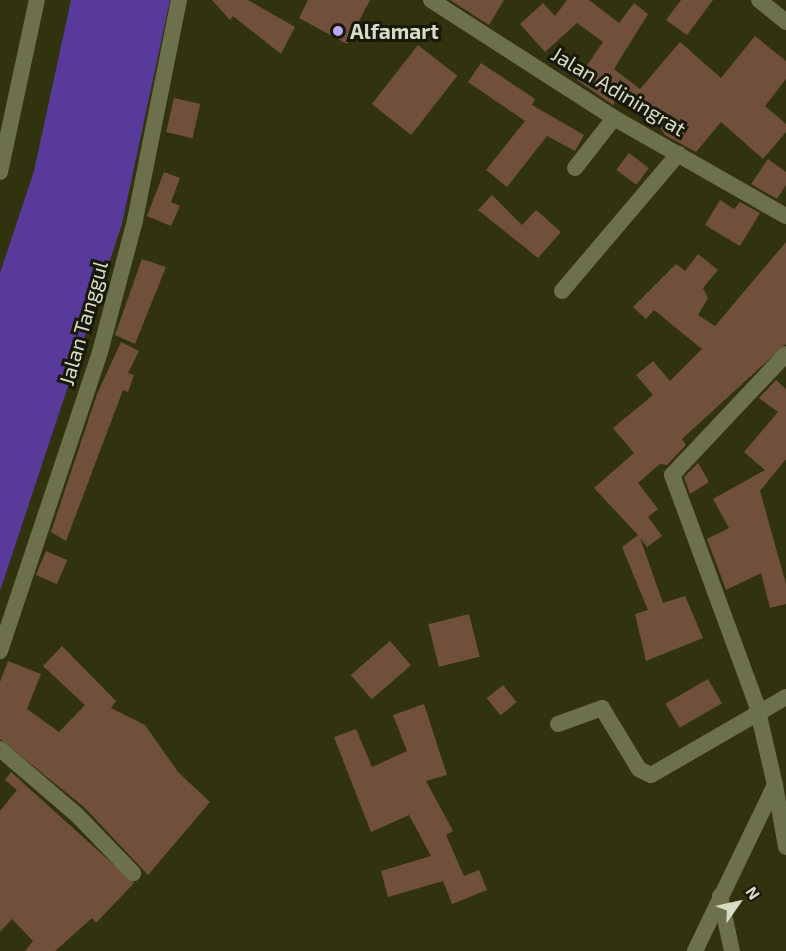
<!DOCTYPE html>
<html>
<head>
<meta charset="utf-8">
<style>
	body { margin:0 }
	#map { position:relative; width:786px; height:951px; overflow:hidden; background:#30330e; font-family:"Exo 2",sans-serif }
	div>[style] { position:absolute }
	.water>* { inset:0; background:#583a9a }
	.building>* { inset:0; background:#71503b; transform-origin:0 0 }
	.minor>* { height:16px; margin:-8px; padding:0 8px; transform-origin:8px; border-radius:8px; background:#6d714b }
	.tertiary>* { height:16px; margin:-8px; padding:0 8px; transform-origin:8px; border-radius:8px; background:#6d714b }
	.dots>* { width:16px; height:16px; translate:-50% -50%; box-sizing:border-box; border:3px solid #18190a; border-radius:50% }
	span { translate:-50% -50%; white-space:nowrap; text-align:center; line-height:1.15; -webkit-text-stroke:6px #18190a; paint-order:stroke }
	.poi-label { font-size:21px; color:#d8dbc6; font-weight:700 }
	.left { translate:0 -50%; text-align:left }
	.street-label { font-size:21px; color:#d8dbc6 }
	.north { position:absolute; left:708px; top:873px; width:60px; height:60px; -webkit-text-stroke:4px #18190a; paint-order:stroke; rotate:56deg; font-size:16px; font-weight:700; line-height:24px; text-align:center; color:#d8dbc6 }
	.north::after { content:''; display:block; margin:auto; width:21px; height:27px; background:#d8dbc6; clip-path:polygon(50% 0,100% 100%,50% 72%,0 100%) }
</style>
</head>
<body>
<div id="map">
	<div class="water">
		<div style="clip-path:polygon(71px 0,170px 0,122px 224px,0 591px,0 273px,34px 171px)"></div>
	</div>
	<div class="building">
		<div style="clip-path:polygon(212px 0,248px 0,295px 27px,281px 54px,233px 16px,230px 20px)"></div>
		<div style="clip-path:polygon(308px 0,370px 0,347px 44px,299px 18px)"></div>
		<div style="clip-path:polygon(450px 0,504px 0,489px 25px)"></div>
		<div style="clip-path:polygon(567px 0,589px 0,619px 23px,634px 3px,648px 14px,614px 69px,640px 89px,680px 42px,721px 78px,755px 36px,786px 61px,786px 79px,765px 106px,786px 124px,786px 132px,763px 159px,721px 122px,696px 152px,665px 135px,653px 118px,621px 94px,613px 105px,577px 80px,603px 42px,577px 23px,545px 52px,520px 24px,543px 3px,555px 16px)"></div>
		<div style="clip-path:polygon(681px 0,713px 0,687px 35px,666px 20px)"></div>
		<div style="left:418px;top:45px;width:50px;height:75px;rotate:38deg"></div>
		<div style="clip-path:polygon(481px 63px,535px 99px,532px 105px,584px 135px,575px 151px,547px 136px,507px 187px,486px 170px,525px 121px,468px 82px)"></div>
		<div style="left:174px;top:98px;width:27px;height:35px;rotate:13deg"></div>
		<div style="left:629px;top:153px;width:25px;height:21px;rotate:37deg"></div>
		<div style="clip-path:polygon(768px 159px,786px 172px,786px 185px,777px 199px,751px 184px)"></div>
		<div style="clip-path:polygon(164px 172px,180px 178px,171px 202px,180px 206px,171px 226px,147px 216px)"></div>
		<div style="clip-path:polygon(492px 195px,522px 225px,536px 210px,561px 232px,538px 258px,478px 210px)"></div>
		<div style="clip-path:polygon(720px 200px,734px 209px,740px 202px,760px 213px,740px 246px,705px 225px)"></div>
		<div style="clip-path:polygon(786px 242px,786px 344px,682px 439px,686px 445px,667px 465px,660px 464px,638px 483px,658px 509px,648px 517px,662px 536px,647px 547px,640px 538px,663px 603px,685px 596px,703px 638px,646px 661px,635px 614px,648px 610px,622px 547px,638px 535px,594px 488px,634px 453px,613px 428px,653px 395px,636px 375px,653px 361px,670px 381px,702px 349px,654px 310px,646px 319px,633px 307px,676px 264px,685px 271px,698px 254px,718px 270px,703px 288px,708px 298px,698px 315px,715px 326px)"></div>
		<div style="clip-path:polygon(142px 259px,166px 267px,135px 344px,115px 335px)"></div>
		<div style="clip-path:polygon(121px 342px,139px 351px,128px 373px,134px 375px,128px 392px,123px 390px,66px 541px,51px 532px,97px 394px)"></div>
		<div style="clip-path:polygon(776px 380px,786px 389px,786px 459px,760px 491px,786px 584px,786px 604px,770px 608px,761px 573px,726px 590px,707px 539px,729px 528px,713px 499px,765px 470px,744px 452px,778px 412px,759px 398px)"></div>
		<div style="clip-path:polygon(698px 463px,709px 482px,690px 494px,684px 477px)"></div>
		<div style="left:46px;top:551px;width:23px;height:26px;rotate:23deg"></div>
		<div style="left:469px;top:614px;width:44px;height:42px;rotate:76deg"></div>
		<div style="left:390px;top:641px;width:32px;height:52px;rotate:49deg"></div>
		<div style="clip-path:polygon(62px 646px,116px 701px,111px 708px,145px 725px,178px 772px,210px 802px,148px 875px,84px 807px,0 739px,0 682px,8px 661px,41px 674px,27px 709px,59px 732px,85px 705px,43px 666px)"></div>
		<div style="left:708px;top:679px;width:28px;height:49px;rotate:60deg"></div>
		<div style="left:503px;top:685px;width:22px;height:21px;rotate:51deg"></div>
		<div style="clip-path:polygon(424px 704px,447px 775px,426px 781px,453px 831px,446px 835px,464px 876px,479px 870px,487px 890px,452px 904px,443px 881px,388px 897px,381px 871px,431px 856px,409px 815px,371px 832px,334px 737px,356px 729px,372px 767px,407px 751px,393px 715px)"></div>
		<div style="clip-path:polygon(11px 772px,134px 883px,96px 923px,92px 918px,55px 951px,25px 951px,33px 941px,12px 919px,0 932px,0 811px,17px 790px,5px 780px)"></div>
	</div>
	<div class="minor">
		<div style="left:759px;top:0;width:35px;rotate:39deg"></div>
		<div style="left:575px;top:168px;width:63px;rotate:-52deg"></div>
		<div style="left:0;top:172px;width:176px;rotate:-77.9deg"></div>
		<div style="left:562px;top:291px;width:180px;rotate:-49.7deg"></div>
		<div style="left:558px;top:724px;width:47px;rotate:-20deg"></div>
		<div style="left:602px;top:708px;width:71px;rotate:58.8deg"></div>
		<div style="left:639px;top:769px;width:13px;rotate:27deg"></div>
		<div style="left:651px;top:775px;width:156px;rotate:-30deg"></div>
		<div style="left:0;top:749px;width:101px;rotate:40.6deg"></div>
		<div style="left:77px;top:815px;width:81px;rotate:46deg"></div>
		<div style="left:775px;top:785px;width:63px;rotate:79.9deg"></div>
		<div style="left:720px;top:896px;width:56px;rotate:77.7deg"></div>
		<div style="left:695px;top:951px;width:184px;rotate:-64.3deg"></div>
		<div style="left:775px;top:785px;width:84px;rotate:-103deg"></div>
		<div style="left:756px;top:703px;width:243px;rotate:-110.2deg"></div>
		<div style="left:672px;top:475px;width:166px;rotate:-46.7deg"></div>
	</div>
	<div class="tertiary">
		<div style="left:431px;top:0;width:218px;rotate:32.8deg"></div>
		<div style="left:614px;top:118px;width:198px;rotate:29.7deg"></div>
		<div style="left:0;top:651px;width:315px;rotate:-71.5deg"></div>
		<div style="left:100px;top:352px;width:137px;rotate:-75.1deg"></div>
		<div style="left:135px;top:220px;width:224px;rotate:-78.7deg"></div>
	</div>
	<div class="dots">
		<div style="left:338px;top:31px;background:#baaaf6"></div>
	</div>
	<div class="poi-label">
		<span class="left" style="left:350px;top:31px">Alfamart</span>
	</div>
	<div class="street-label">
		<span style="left:619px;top:91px;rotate:31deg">Jalan Adiningrat</span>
		<span style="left:83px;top:323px;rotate:-74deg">Jalan Tanggul</span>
	</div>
	<div class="north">N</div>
</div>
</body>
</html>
